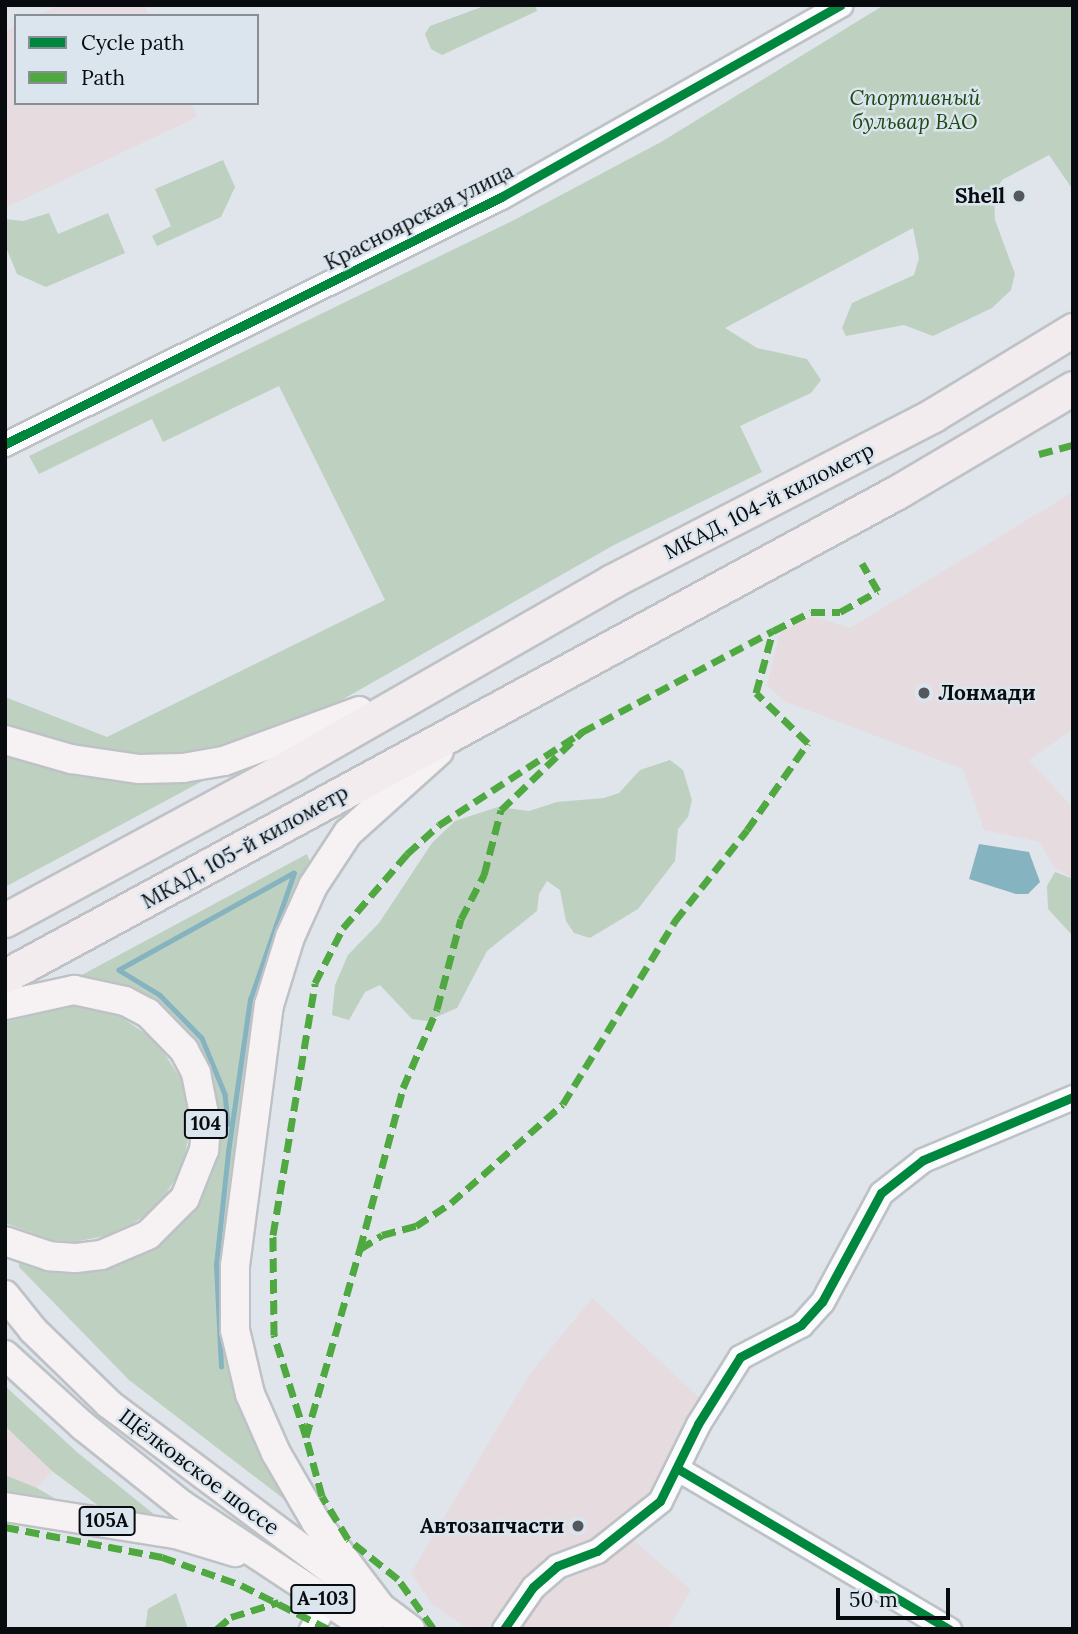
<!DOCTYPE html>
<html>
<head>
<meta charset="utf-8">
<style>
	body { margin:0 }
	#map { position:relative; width:1078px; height:1634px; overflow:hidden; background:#dfe5ea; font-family:Lora,serif }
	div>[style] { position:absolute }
	.commercial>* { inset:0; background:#e6dbdf }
	.green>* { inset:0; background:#bed0c0 }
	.water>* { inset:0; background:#85b3bf }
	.stream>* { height:4.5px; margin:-2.25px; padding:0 2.25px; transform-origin:2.25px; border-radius:2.25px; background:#85b3bf }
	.roads { filter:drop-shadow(2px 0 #bec2c6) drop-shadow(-2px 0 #bec2c6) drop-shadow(0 2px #bec2c6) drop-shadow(0 -2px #bec2c6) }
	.minor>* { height:23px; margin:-11.5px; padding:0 11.5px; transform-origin:11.5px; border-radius:11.5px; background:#fafbfc }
	.major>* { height:28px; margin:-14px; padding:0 14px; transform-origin:14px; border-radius:14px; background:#f6f2f3 }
	.highway>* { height:33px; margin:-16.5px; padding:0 16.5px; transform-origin:16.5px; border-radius:16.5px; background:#f3ecee }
	.quiet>* { height:7px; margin-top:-3.5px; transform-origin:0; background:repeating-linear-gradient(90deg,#50a841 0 14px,transparent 0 21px) }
	.cycleway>* { height:9px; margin:-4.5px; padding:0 4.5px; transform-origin:4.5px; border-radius:4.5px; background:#00873e }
	.dots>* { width:19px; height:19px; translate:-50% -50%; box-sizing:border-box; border:4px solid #dbe5ee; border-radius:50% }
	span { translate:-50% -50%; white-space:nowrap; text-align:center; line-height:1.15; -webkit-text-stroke:5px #dbe5ee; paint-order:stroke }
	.shield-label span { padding:2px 5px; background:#dbe5ee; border:2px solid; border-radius:5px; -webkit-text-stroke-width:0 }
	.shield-label { font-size:19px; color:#090c0f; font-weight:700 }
	.park-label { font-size:21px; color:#1c4a12; font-style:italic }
	.poi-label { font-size:21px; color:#090c0f; font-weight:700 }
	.right { translate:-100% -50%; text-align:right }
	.left { translate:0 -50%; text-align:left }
	.street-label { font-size:21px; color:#090c0f }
	.frame { position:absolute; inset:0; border:7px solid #090c0f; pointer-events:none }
	.legend { position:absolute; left:14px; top:14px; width:245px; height:91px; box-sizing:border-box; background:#dbe5ee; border:2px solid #878e95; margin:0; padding:9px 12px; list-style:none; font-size:21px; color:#090c0f }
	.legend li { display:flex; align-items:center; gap:14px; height:35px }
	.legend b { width:35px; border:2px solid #878e95 }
	.scale { position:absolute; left:836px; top:1588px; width:114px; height:32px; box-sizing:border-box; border:4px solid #090c0f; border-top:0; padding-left:9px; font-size:21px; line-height:24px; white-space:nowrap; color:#090c0f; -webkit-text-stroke:5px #dbe5ee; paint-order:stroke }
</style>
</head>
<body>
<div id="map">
	<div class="commercial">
		<div style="clip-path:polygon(59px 5px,144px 5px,149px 16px,37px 16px)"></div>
		<div style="clip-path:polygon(16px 26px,16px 103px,191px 103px,197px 117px,5px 208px,5px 31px)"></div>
		<div style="clip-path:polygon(1073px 492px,1073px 729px,1029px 760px,1073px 808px,1073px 879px,1053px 866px,1040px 842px,984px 830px,963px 769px,784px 701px,767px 685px,780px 633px,812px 616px,850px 628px)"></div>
		<div style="clip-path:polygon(592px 1298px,702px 1400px,657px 1490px,617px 1526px,691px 1590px,668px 1629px,468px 1629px,433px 1605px,411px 1573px,529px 1375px)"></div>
		<div style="clip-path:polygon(5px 1426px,52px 1471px,37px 1488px,5px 1475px)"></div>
	</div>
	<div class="green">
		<div style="clip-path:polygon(487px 5px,535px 5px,537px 11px,442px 55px,431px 49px,425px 34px,430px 26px)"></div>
		<div style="clip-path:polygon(884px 5px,1073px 5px,1073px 190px,1049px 155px,1002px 180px,994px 194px,995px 220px,1015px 274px,1011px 290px,992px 308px,933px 336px,904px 325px,846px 336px,842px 328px,852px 303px,914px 275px,919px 258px,913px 228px,725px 328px,757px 348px,807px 359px,821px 380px,811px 393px,740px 426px,762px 472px,614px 545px,310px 718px,221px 748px,182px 754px,140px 755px,74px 746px,5px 725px,5px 697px,107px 737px,385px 600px,279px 386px,163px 442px,152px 419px,39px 474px,29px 456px,514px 220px,661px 142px)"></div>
		<div style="clip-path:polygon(223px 160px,235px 187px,221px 217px,157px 246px,152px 236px,171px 226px,155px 189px)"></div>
		<div style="clip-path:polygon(49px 213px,58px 234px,108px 213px,125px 253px,46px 287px,17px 274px,5px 245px,5px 219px,23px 221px)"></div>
		<div style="clip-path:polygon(5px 754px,68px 773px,139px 782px,210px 777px,5px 887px)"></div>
		<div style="clip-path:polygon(670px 760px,683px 770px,692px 800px,688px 817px,678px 829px,675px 861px,638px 909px,590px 938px,574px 933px,566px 921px,560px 890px,547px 881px,539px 894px,537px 911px,487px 951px,457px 1008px,427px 1021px,412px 1019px,380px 985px,365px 992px,349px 1020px,332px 1015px,335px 985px,348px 955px,379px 923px,432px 843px,455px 821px,498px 807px,529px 811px,557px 802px,604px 798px,619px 793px,640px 770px)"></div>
		<div style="clip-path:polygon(307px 854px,311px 864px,277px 932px,256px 1002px,221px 1265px,227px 1365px,238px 1399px,289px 1503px,129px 1380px,19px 1267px,19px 1262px,47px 1269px,104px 1268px,156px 1246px,196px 1205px,217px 1152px,217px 1095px,195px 1042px,155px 1002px,130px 988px,78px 977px)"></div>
		<div style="clip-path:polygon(1055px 872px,1073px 879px,1073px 936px,1048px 909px,1047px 886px)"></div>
		<div style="clip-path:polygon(74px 1006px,118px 1015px,156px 1041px,181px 1079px,191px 1124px,182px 1169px,157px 1207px,119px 1233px,75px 1242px,52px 1240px,5px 1223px,5px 1022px)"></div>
		<div style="clip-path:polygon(5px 1386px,78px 1453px,160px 1519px,100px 1507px,52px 1471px,5px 1426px)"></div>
		<div style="clip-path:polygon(5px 1475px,37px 1488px,59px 1501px,5px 1494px)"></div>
		<div style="clip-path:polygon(176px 1593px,188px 1629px,145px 1629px,148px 1609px)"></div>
	</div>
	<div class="water">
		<div style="clip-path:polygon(979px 844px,1029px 852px,1040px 882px,1028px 894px,1016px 894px,969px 879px)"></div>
	</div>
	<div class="stream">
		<div style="left:221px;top:1367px;width:102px;rotate:-92.8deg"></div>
		<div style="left:216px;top:1265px;width:114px;rotate:-83.9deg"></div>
		<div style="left:228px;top:1152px;width:154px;rotate:-81.8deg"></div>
		<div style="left:250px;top:1000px;width:134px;rotate:-70.9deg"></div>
		<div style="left:294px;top:873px;width:200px;rotate:151deg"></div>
		<div style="left:119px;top:970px;width:48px;rotate:31.4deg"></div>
		<div style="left:160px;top:995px;width:60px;rotate:45.7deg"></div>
		<div style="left:202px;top:1038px;width:61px;rotate:67.7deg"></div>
		<div style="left:225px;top:1094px;width:30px;rotate:84deg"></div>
	</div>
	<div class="roads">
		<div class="minor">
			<div style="left:5px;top:444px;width:554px;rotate:-26.47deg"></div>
			<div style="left:501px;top:197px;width:390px;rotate:-29.5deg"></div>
			<div style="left:678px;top:1469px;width:315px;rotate:30.6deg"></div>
			<div style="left:311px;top:1629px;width:31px;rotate:-59deg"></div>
			<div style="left:504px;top:1629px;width:51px;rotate:-55.4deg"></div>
			<div style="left:533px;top:1587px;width:32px;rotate:-41deg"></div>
			<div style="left:557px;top:1566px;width:43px;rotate:-20.6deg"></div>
			<div style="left:597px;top:1551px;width:80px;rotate:-38.4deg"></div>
			<div style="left:660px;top:1501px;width:86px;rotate:-63.7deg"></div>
			<div style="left:698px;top:1424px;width:79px;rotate:-57.9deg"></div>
			<div style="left:740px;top:1357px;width:69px;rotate:-27.7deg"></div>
			<div style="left:801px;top:1325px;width:31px;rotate:-48deg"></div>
			<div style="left:822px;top:1302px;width:124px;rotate:-61.6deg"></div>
			<div style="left:881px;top:1193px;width:53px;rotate:-38.2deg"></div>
			<div style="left:923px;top:1160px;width:163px;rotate:-22.8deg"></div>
		</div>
		<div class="major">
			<div style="left:5px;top:740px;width:69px;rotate:16.1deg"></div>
			<div style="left:71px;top:759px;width:69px;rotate:8.4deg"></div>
			<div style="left:139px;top:769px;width:44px;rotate:-1.3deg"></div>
			<div style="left:183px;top:768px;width:42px;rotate:-9.7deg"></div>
			<div style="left:224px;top:761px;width:144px;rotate:-20.3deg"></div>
			<div style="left:5px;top:1005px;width:71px;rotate:-12.3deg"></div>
			<div style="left:74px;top:990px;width:52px;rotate:12.2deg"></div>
			<div style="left:125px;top:1001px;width:26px;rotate:28deg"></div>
			<div style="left:148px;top:1013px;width:52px;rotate:45.8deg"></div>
			<div style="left:184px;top:1050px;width:26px;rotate:62deg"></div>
			<div style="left:196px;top:1073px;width:52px;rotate:78.9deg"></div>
			<div style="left:206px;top:1124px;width:26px;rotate:94deg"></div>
			<div style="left:204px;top:1150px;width:52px;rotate:111.6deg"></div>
			<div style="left:185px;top:1198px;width:52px;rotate:135deg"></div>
			<div style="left:148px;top:1235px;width:51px;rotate:156.9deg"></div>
			<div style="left:101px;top:1255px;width:26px;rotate:173deg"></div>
			<div style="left:75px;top:1258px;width:26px;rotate:-176deg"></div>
			<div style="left:49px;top:1256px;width:46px;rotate:-161.2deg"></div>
			<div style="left:5px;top:1295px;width:45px;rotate:51.3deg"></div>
			<div style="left:33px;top:1330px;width:106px;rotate:44.2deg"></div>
			<div style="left:109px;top:1404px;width:376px;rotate:36.8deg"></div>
			<div style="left:5px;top:1355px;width:105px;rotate:42.3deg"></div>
			<div style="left:83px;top:1426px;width:127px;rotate:38.6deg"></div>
			<div style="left:182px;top:1505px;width:224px;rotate:33.5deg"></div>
			<div style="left:5px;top:1507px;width:173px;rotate:9deg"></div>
			<div style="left:176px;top:1534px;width:62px;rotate:17deg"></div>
			<div style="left:382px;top:1609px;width:109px;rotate:-127.2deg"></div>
			<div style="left:316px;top:1522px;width:80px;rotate:-120.1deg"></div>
			<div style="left:276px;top:1453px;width:64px;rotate:-113.8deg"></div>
			<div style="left:250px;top:1394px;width:66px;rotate:-103.2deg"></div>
			<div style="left:235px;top:1330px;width:64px;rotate:-90deg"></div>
			<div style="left:235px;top:1266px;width:263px;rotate:-82.6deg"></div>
			<div style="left:269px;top:1005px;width:71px;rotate:-72.8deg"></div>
			<div style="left:290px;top:937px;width:56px;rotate:-65.7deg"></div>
			<div style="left:313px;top:886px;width:64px;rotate:-56.6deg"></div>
			<div style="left:348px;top:833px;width:122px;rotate:-42deg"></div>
		</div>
		<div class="highway">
			<div style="left:5px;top:920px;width:328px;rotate:-28.4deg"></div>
			<div style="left:293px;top:764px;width:368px;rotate:-29.8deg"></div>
			<div style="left:612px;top:581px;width:361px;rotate:-27.3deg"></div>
			<div style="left:933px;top:415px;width:164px;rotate:-31.3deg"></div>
			<div style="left:5px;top:976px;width:1017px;rotate:-28.48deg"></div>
			<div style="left:899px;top:491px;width:202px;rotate:-30.6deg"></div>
		</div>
	</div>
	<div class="quiet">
		<div style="left:1039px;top:454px;width:35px;rotate:-15deg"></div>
		<div style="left:360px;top:1249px;width:167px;rotate:-75deg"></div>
		<div style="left:403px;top:1088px;width:86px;rotate:-66.7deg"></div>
		<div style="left:437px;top:1009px;width:93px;rotate:-75.1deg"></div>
		<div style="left:461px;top:919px;width:50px;rotate:-62.4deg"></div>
		<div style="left:484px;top:875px;width:67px;rotate:-75.3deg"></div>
		<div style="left:501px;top:810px;width:112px;rotate:-43.9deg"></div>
		<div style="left:582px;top:732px;width:216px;rotate:-27.9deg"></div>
		<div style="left:306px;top:1437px;width:107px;rotate:-107.4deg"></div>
		<div style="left:274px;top:1335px;width:100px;rotate:-90.6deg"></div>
		<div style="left:273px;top:1235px;width:255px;rotate:-80.5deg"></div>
		<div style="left:315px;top:983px;width:62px;rotate:-63deg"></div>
		<div style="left:343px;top:928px;width:98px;rotate:-49.1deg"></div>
		<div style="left:407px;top:854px;width:43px;rotate:-42.2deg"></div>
		<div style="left:439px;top:825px;width:171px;rotate:-33deg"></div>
		<div style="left:5px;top:1527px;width:160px;rotate:10.8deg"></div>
		<div style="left:162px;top:1557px;width:84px;rotate:19.5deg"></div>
		<div style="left:241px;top:1585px;width:97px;rotate:26.8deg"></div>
		<div style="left:433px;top:1628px;width:60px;rotate:-125.5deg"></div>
		<div style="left:398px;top:1579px;width:64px;rotate:-141.3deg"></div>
		<div style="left:348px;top:1539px;width:50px;rotate:-121.2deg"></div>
		<div style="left:322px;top:1496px;width:61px;rotate:-105.2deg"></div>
		<div style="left:306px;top:1437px;width:196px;rotate:-74deg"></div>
		<div style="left:360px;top:1249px;width:26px;rotate:-32deg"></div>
		<div style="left:382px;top:1235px;width:35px;rotate:-15deg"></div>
		<div style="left:416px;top:1226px;width:42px;rotate:-33.3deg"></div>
		<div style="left:451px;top:1203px;width:149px;rotate:-41.5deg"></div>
		<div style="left:563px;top:1104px;width:215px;rotate:-58.5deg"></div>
		<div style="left:675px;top:921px;width:116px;rotate:-51.6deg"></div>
		<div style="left:747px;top:830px;width:106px;rotate:-55deg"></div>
		<div style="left:808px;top:743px;width:72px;rotate:-136.1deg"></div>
		<div style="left:756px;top:693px;width:64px;rotate:-74.7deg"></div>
		<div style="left:773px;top:631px;width:42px;rotate:-26.6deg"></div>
		<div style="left:811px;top:612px;width:29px"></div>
		<div style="left:840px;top:612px;width:43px;rotate:-28.9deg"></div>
		<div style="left:878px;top:591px;width:32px;rotate:-120deg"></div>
		<div style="left:217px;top:1629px;width:18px;rotate:-41deg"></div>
		<div style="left:231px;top:1617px;width:50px;rotate:-17.4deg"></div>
	</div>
	<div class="cycleway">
		<div style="left:5px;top:444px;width:554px;rotate:-26.47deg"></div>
		<div style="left:501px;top:197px;width:390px;rotate:-29.5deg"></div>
		<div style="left:678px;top:1469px;width:315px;rotate:30.6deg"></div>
		<div style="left:504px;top:1629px;width:51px;rotate:-55.4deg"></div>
		<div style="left:533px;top:1587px;width:32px;rotate:-41deg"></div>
		<div style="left:557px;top:1566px;width:43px;rotate:-20.6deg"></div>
		<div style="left:597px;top:1551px;width:80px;rotate:-38.4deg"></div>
		<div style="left:660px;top:1501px;width:86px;rotate:-63.7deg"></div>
		<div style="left:698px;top:1424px;width:79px;rotate:-57.9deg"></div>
		<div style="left:740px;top:1357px;width:69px;rotate:-27.7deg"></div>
		<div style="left:801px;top:1325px;width:31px;rotate:-48deg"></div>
		<div style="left:822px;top:1302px;width:124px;rotate:-61.6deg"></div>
		<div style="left:881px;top:1193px;width:53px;rotate:-38.2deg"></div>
		<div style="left:923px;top:1160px;width:163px;rotate:-22.8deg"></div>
	</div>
	<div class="dots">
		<div style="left:1019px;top:196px;background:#54585c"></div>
		<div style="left:924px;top:693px;background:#54585c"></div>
		<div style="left:578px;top:1526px;background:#54585c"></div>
	</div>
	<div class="shield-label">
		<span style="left:206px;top:1124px">104</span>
		<span style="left:107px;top:1521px">105A</span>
		<span style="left:323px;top:1599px">А-103</span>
	</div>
	<div class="park-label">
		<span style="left:915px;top:110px">Спортивный<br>бульвар ВАО</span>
	</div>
	<div class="poi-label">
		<span class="right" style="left:1005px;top:196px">Shell</span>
		<span class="left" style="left:938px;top:693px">Лонмади</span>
		<span class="right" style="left:564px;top:1526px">Автозапчасти</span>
	</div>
	<div class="street-label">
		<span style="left:419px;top:217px;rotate:-27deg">Красноярская улица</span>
		<span style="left:769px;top:501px;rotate:-27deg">МКАД, 104-й километр</span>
		<span style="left:245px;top:847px;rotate:-29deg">МКАД, 105-й километр</span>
		<span style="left:199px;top:1472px;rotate:37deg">Щёлковское шоссе</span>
	</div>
	<div class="frame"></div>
	<ul class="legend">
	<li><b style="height:9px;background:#00873e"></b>Cycle path</li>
	<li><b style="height:9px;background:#50a841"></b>Path</li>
	</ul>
	<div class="scale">50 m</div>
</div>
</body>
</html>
